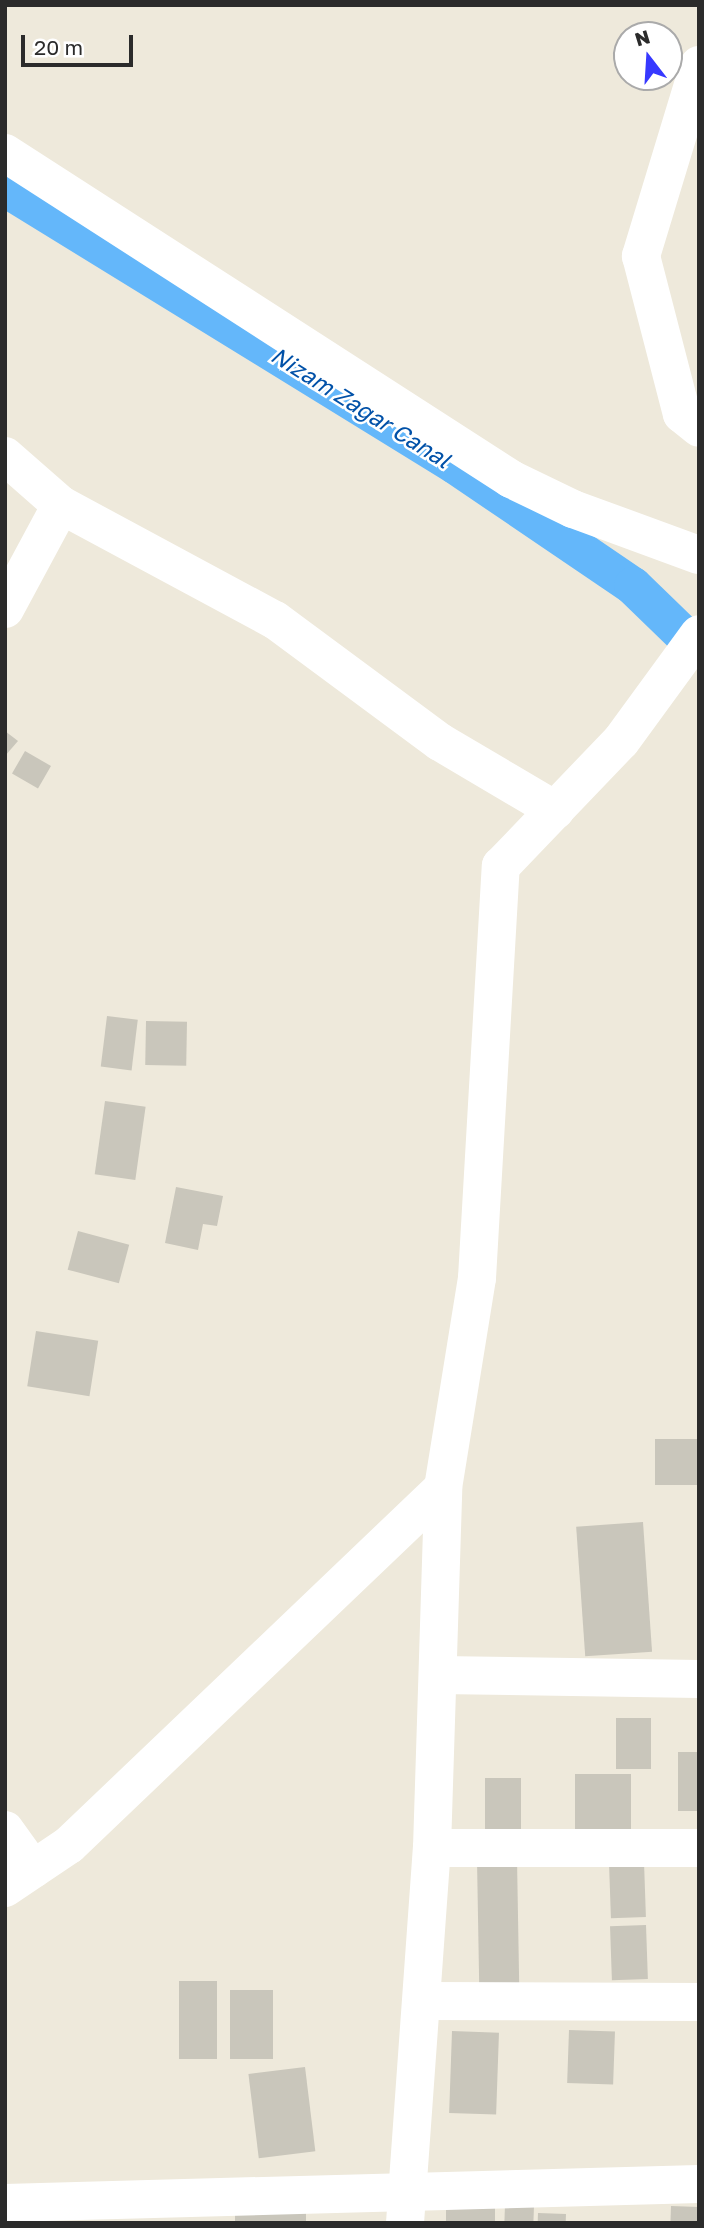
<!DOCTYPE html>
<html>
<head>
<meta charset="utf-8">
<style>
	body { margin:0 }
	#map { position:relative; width:704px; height:2228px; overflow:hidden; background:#eee9db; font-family:"Golos Text",sans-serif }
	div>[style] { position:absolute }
	.canal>* { height:38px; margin:-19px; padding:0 19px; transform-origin:19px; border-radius:19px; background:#64b7fa }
	.building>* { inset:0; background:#c9c6bb; transform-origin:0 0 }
	.minor>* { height:38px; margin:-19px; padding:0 19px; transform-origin:19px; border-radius:19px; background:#fff }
	.tertiary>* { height:38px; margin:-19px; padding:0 19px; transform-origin:19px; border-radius:19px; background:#fff }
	span { translate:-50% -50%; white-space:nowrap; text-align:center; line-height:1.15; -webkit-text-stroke:5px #fff; paint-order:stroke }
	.water-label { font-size:23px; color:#0151a8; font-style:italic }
	.frame { position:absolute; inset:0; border:7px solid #2b2b2b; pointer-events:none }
	.north { position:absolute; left:613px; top:21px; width:70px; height:70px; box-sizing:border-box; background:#fff; border:2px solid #aaa; border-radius:50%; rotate:343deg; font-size:19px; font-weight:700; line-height:28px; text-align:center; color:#2b2b2b }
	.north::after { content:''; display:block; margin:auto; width:24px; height:32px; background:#3739ff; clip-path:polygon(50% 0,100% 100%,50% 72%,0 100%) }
	.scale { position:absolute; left:21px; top:35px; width:112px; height:32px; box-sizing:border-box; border:4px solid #2b2b2b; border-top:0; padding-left:9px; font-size:21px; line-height:24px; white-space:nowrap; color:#2b2b2b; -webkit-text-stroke:5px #fff; paint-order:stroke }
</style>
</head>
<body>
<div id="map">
	<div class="canal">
		<div style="left:5px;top:188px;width:528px;rotate:31.61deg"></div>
		<div style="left:455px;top:465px;width:215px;rotate:34.2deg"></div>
		<div style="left:633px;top:586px;width:92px;rotate:44.1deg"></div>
	</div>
	<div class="building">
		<div style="clip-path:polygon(5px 731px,18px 741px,5px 756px)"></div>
		<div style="left:25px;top:751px;width:30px;height:26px;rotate:30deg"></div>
		<div style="left:107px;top:1016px;width:31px;height:51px;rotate:7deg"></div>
		<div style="left:146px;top:1021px;width:41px;height:44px;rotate:1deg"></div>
		<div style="left:105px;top:1101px;width:41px;height:74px;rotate:8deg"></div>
		<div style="clip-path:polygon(176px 1187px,223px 1196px,217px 1226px,203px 1224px,198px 1250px,165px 1243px)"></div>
		<div style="left:78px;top:1231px;width:53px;height:40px;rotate:15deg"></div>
		<div style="left:36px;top:1331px;width:63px;height:56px;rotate:9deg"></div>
		<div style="left:655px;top:1439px;width:44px;height:46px"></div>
		<div style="left:643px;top:1522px;width:130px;height:67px;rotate:86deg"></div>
		<div style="left:616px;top:1718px;width:35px;height:51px"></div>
		<div style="left:699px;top:1752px;width:59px;height:21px;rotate:90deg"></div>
		<div style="left:575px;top:1774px;width:56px;height:57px"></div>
		<div style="left:485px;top:1778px;width:36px;height:55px"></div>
		<div style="left:517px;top:1859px;width:129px;height:40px;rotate:89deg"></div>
		<div style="left:644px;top:1862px;width:55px;height:35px;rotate:88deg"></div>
		<div style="left:646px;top:1925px;width:54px;height:36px;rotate:88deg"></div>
		<div style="left:179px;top:1981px;width:38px;height:78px"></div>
		<div style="left:230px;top:1990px;width:43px;height:69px"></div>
		<div style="left:569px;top:2030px;width:46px;height:53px;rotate:2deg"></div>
		<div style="left:452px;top:2031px;width:47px;height:82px;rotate:2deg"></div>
		<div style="left:305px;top:2067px;width:85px;height:57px;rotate:83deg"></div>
		<div style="left:235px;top:2205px;width:71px;height:18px"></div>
		<div style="left:505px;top:2205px;width:29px;height:18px;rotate:2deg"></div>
		<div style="left:495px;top:2206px;width:17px;height:49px;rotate:90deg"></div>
		<div style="left:671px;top:2206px;width:28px;height:17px;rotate:2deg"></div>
		<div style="left:538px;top:2213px;width:28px;height:10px;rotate:2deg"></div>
	</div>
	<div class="minor">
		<div style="left:5px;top:153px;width:602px;rotate:32.79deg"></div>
		<div style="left:511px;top:479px;width:69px;rotate:25.8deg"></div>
		<div style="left:573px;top:509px;width:134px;rotate:20.1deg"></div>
		<div style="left:5px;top:456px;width:74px;rotate:41.2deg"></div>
		<div style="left:61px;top:505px;width:243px;rotate:28.3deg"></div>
		<div style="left:275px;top:620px;width:205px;rotate:36.5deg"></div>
		<div style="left:440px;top:742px;width:134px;rotate:30.6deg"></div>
		<div style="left:5px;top:609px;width:118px;rotate:-61.7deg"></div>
		<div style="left:439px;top:1675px;width:260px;rotate:0.9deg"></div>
		<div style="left:5px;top:1830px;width:48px;rotate:54.3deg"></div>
		<div style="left:432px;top:1848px;width:267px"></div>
		<div style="left:422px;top:2001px;width:277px;rotate:0.2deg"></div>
		<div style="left:5px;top:2203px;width:694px;rotate:-1.57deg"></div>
		<div style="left:405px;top:2223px;width:376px;rotate:-85.9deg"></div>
		<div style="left:432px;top:1848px;width:360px;rotate:-88.2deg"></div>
	</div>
	<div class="tertiary">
		<div style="left:699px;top:65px;width:200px;rotate:106.9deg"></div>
		<div style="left:641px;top:256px;width:163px;rotate:75.5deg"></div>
		<div style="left:682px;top:414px;width:22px;rotate:39deg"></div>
		<div style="left:5px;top:1888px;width:77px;rotate:-33.9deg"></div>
		<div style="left:69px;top:1845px;width:517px;rotate:-43.67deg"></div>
		<div style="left:443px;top:1488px;width:213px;rotate:-80.8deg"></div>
		<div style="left:477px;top:1278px;width:413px;rotate:-86.7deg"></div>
		<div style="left:501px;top:866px;width:173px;rotate:-46.2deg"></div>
		<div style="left:621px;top:741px;width:132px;rotate:-53.9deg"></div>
	</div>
	<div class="water-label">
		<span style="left:361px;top:407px;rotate:32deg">Nizam Zagar Canal</span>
	</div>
	<div class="frame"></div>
	<div class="north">N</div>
	<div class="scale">20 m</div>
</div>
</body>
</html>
